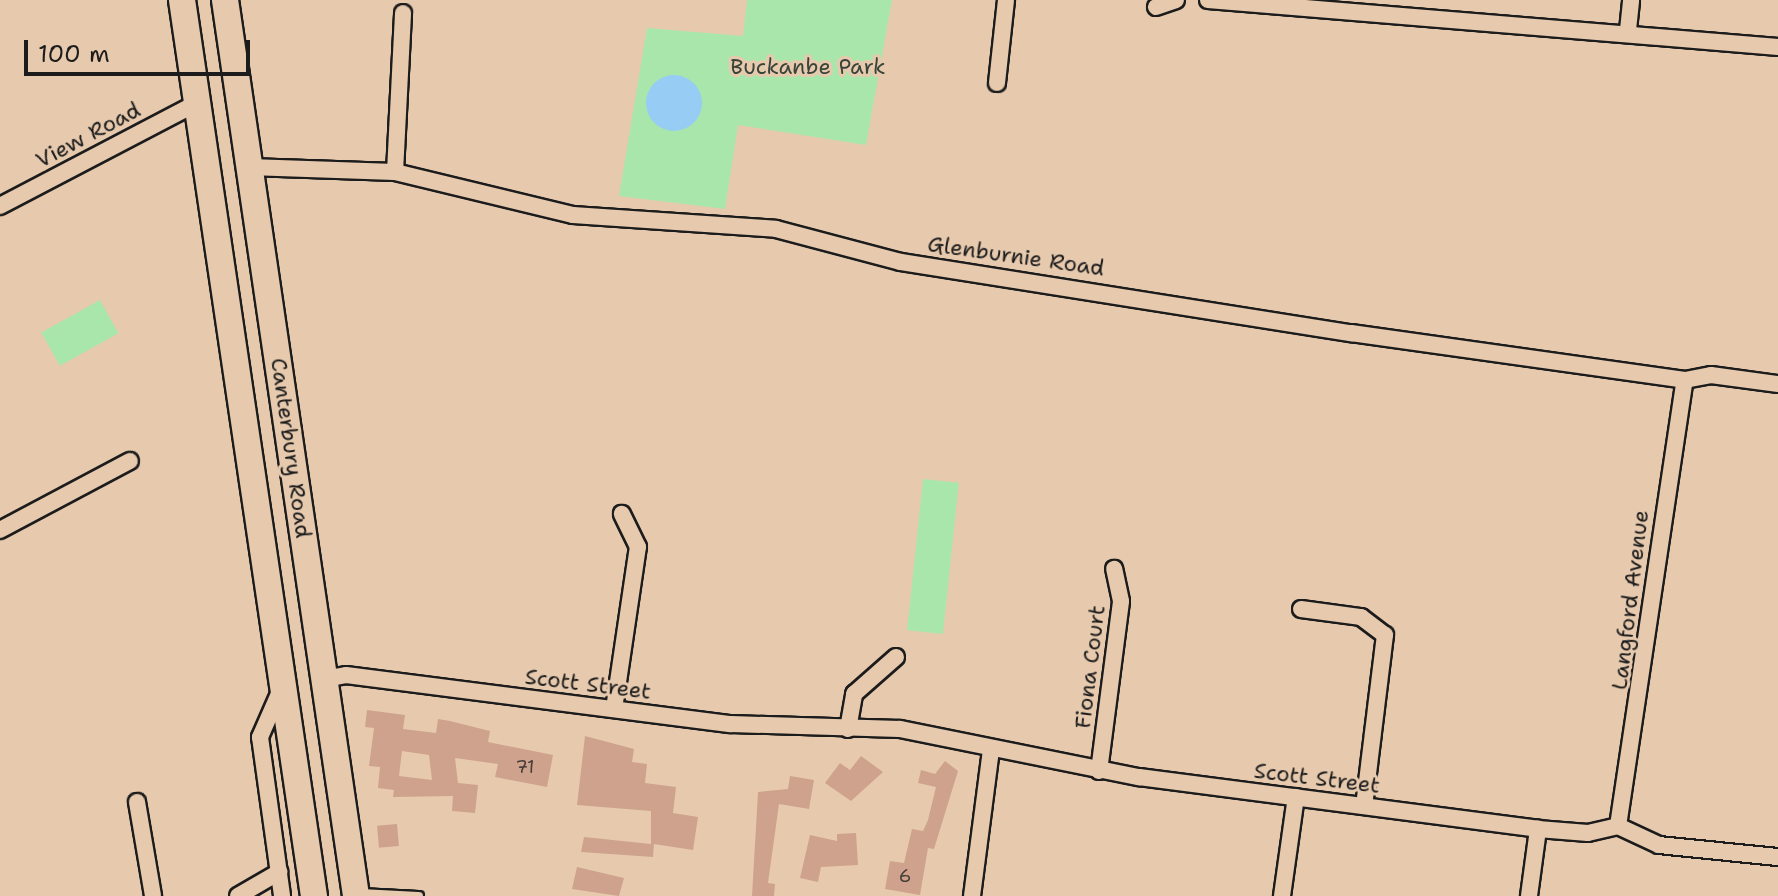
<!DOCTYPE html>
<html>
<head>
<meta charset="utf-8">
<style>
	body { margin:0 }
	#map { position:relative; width:1778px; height:896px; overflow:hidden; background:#e7caae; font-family:"Shantell Sans",sans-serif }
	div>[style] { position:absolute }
	.green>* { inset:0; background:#a9e6ac; transform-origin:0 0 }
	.water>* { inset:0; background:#97ccf5 }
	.round { border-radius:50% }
	.building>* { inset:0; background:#cea28d; transform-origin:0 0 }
	.roads { filter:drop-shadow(2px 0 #1c1c1c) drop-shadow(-2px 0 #1c1c1c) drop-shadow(0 2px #1c1c1c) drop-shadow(0 -2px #1c1c1c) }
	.service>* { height:8px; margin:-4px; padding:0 4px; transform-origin:4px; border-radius:4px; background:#e7caae }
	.minor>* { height:16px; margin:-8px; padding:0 8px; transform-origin:8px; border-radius:8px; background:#e7caae }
	.primary>* { height:26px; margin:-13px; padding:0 13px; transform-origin:13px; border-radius:13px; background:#e7caae }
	span { translate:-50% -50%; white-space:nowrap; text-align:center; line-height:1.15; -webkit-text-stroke:6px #e7caae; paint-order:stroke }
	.number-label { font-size:18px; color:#483e38 }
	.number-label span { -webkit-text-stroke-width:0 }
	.park-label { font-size:22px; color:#384439 }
	.street-label { font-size:22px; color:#1c1c1c }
	.scale { position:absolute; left:24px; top:40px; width:226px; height:36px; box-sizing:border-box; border:4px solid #1c1c1c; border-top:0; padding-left:10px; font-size:24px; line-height:28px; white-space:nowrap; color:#1c1c1c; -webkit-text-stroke:6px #e7caae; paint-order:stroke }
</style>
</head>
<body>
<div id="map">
	<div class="green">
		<div style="clip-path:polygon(747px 0,892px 0,866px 145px,738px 125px,725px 209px,619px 196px,647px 28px,743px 36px)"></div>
		<div style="left:100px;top:300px;width:38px;height:67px;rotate:61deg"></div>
		<div style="left:923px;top:479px;width:36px;height:152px;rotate:6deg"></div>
	</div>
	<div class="water">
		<div class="round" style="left:646px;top:75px;width:56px;height:56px"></div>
	</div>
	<div class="building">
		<div style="clip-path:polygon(evenodd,367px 710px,405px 715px,403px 729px,436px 733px,438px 719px,450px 721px,490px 731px,488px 742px,553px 755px,547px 787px,495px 777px,498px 764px,455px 758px,458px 783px,478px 785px,475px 813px,452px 811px,453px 796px,393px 797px,394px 790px,378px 788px,380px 767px,369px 766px,374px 728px,365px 727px,367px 710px,402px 751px,429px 755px,432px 780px,399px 776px,402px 751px)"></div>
		<div style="clip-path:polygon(585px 736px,634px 749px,632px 762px,647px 764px,645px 783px,676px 787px,673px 813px,698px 817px,693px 850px,654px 844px,653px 857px,581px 852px,584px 837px,651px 844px,651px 811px,577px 805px)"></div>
		<div style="clip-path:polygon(861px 756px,883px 772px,851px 801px,825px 783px,840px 763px,850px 770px)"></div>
		<div style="clip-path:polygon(945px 761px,958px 771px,934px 849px,928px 848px,920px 895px,885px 889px,890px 861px,904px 863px,912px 829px,923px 831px,928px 820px,936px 787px,918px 783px,921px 770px,935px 774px)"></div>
		<div style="clip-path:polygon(790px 776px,814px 780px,809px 809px,779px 804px,768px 883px,775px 884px,774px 896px,752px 896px,758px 792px,788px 789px)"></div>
		<div style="left:397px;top:824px;width:22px;height:20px;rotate:85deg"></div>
		<div style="clip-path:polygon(856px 833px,858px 865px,821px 867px,818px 882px,800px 878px,810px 835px,837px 841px,837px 834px)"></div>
		<div style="clip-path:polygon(577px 867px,624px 878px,619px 896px,572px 889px)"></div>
	</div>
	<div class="roads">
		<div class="service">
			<div style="left:360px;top:893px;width:59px;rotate:2.9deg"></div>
		</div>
		<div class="minor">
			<div style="left:1208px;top:0;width:572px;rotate:4.71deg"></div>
			<div style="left:1156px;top:7px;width:21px;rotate:-19deg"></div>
			<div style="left:1628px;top:30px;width:30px;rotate:-84deg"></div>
			<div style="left:997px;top:83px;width:83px;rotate:-83.8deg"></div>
			<div style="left:249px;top:167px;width:146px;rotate:2deg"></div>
			<div style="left:395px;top:172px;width:183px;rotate:13.6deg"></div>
			<div style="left:573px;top:215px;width:203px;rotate:3.9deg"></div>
			<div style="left:776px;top:229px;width:129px;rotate:14.8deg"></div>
			<div style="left:901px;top:262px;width:456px;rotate:9deg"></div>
			<div style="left:1351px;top:333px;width:337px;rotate:8deg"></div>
			<div style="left:1685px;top:380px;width:26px;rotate:-11deg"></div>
			<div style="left:1711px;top:375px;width:68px;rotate:7.7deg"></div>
			<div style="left:395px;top:172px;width:159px;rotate:-87.1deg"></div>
			<div style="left:0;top:206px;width:222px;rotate:-27.6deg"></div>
			<div style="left:0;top:530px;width:147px;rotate:-28deg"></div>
			<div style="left:1301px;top:609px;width:61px;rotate:7.6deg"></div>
			<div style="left:1361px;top:617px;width:30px;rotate:37deg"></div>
			<div style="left:1385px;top:635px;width:172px;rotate:97deg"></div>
			<div style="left:324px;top:679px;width:22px;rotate:-10deg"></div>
			<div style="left:346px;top:675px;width:388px;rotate:7.3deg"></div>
			<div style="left:731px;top:724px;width:169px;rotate:1.7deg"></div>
			<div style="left:900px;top:729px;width:244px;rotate:11.4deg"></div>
			<div style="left:1139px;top:777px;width:402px;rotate:7.4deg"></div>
			<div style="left:1538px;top:829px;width:50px;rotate:4.6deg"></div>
			<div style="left:1588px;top:833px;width:31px;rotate:-13deg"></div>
			<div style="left:282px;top:687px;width:55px;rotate:113.7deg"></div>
			<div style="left:260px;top:737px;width:161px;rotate:82.1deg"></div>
			<div style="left:614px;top:709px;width:164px;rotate:-81.6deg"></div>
			<div style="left:638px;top:547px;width:37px;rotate:-116deg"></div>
			<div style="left:848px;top:729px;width:36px;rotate:-80deg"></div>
			<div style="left:854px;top:694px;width:56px;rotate:-41.4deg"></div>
			<div style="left:1099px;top:771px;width:171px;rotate:-82.6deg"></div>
			<div style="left:1121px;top:601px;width:33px;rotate:-102deg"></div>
			<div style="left:137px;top:802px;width:95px;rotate:80.3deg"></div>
			<div style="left:1618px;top:826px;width:451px;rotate:-81.5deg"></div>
			<div style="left:1618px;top:826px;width:45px;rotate:24.9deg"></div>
			<div style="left:1659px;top:845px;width:120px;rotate:5.8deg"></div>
			<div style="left:238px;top:896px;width:48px;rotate:-30.3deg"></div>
			<div style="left:972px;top:896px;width:148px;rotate:-82.6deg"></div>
			<div style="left:1282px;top:896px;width:100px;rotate:-82deg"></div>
			<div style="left:1529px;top:896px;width:68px;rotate:-82.3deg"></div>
		</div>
		<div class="primary">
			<div style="left:182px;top:0;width:906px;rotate:81.62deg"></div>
			<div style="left:225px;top:0;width:906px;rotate:81.68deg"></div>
		</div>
	</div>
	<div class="number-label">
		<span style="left:525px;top:767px">71</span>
		<span style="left:905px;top:876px">6</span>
	</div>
	<div class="park-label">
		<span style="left:808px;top:67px">Buckanbe Park</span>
	</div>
	<div class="street-label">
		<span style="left:88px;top:135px;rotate:-28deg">View Road</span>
		<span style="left:1016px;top:256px;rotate:8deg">Glenburnie Road</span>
		<span style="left:291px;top:448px;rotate:82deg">Canterbury Road</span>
		<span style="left:1630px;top:600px;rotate:-83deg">Langford Avenue</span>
		<span style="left:1090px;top:667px;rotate:-83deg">Fiona Court</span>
		<span style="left:588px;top:684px;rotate:7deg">Scott Street</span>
		<span style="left:1317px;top:778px;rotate:7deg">Scott Street</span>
	</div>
	<div class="scale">100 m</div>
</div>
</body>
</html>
